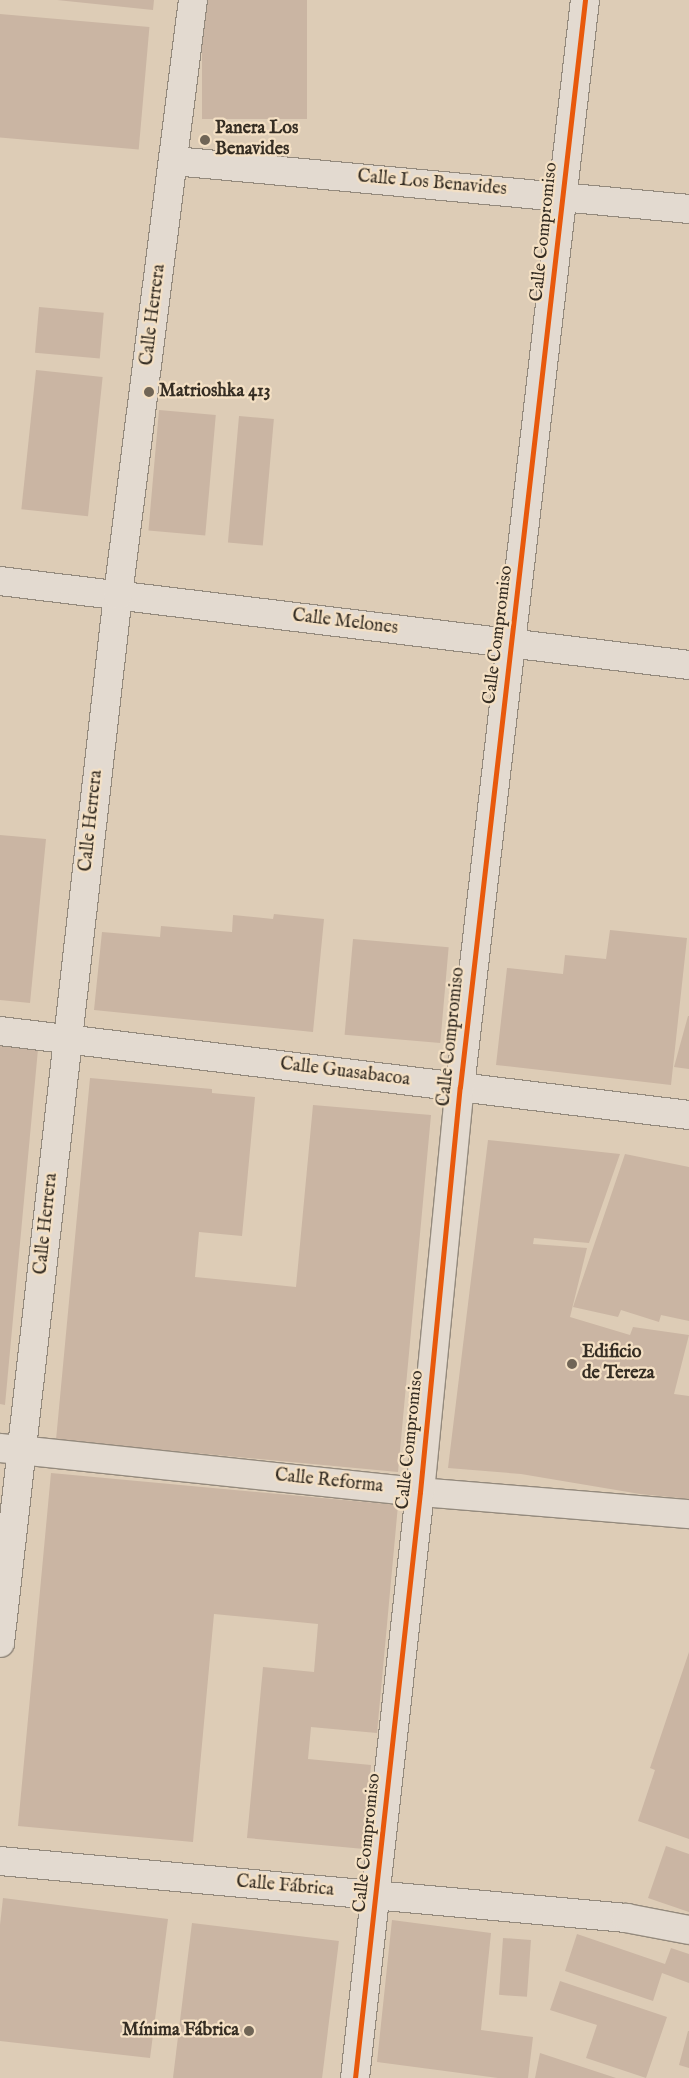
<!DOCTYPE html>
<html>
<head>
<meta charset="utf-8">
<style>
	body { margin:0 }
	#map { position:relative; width:689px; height:2078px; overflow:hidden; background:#ddccb6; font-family:"IM FELL English",serif }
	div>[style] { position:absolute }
	.building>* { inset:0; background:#cab5a3; transform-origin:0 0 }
	.roads { filter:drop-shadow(1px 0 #948a7d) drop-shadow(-1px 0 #948a7d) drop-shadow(0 1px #948a7d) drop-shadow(0 -1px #948a7d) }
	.minor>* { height:28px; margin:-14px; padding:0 14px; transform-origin:14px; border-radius:14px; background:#e3dad0 }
	.cycleway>* { height:5px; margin:-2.5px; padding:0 2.5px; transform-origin:2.5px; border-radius:2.5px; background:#e8590c }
	.dots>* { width:14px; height:14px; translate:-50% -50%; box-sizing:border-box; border:2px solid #f4e0c4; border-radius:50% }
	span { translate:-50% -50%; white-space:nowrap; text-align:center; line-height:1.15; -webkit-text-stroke:4.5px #f4e0c4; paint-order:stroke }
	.poi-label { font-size:18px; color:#352d23; font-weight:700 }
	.left { translate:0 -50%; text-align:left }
	.right { translate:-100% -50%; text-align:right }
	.street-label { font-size:18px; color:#352d23 }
</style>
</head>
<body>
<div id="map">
	<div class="building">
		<div style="clip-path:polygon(57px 0,154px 0,153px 10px)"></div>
		<div style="left:202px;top:0;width:105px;height:119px"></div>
		<div style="left:0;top:14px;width:150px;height:123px;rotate:5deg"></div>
		<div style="left:39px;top:307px;width:65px;height:46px;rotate:5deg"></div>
		<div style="left:36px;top:370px;width:67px;height:140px;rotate:6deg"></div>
		<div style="left:159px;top:410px;width:57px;height:121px;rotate:5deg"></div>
		<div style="left:239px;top:416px;width:35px;height:127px;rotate:5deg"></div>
		<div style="clip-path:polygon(0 835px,46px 839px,30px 1003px,0 1000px)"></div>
		<div style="clip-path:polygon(274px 914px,324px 919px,313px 1032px,94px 1010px,102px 932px,160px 937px,161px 926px,232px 932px,233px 915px,273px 919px)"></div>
		<div style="clip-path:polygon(610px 930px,687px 938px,671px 1085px,496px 1065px,507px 968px,563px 974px,565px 955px,606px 959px)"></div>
		<div style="left:353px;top:939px;width:96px;height:96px;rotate:5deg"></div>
		<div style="clip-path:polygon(688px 1016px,689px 1016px,689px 1069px,674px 1067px)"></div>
		<div style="clip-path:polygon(0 1046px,38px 1049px,5px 1405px,0 1404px)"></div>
		<div style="clip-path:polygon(90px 1078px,212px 1089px,212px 1093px,255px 1097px,242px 1236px,199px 1232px,195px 1277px,296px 1287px,313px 1105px,431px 1115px,398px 1472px,56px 1440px)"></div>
		<div style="clip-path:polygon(488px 1140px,620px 1154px,589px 1243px,534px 1238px,533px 1244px,587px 1248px,570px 1317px,630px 1335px,633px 1327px,689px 1335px,674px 1394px,689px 1396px,689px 1499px,640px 1494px,521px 1474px,448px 1468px)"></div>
		<div style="clip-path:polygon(625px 1154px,689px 1167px,689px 1321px,661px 1315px,659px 1322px,621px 1310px,618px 1317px,573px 1307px)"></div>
		<div style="clip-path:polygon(51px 1473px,398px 1505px,377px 1733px,311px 1727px,308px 1759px,371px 1765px,364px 1849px,247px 1838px,263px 1667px,314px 1672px,318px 1624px,214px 1614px,193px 1842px,18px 1826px)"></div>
		<div style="clip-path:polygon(689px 1652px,689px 1839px,638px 1821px,655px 1770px,650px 1768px)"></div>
		<div style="clip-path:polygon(666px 1846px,689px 1854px,689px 1912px,648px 1898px)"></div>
		<div style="clip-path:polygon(3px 1898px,168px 1919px,150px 2058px,0 2041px,0 1925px)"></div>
		<div style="clip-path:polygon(392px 1920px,491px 1933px,481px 2030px,533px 2037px,528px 2078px,498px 2078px,377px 2062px)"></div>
		<div style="left:192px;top:1923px;width:148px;height:156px;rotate:7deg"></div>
		<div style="clip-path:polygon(577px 1934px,665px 1964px,671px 1948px,689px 1954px,689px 1983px,662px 1973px,653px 2001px,565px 1971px)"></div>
		<div style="left:503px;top:1938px;width:28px;height:57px;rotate:4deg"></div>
		<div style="clip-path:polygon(560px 1981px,667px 2017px,646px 2078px,586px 2058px,597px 2025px,550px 2010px)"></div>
		<div style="clip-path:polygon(688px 2031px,689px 2031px,689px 2068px,679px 2065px)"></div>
		<div style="clip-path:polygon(540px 2053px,616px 2078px,535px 2078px)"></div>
	</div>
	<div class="roads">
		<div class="minor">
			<div style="left:174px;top:161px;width:517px;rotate:5.32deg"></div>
			<div style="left:0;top:581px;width:694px;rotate:6.95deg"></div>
			<div style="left:0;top:1031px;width:694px;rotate:6.95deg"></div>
			<div style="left:0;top:1448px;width:422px;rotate:6deg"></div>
			<div style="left:420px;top:1492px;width:270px;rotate:4.7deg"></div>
			<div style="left:0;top:1643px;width:1055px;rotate:-83.58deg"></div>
			<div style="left:118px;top:595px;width:600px;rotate:-82.82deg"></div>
			<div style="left:0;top:1861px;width:629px;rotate:5.2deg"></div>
			<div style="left:626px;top:1918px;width:64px;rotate:10.8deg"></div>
			<div style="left:355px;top:2078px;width:590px;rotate:-83.67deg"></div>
			<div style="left:420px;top:1492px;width:407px;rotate:-84.4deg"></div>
			<div style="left:460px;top:1087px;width:1094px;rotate:-83.44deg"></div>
		</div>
	</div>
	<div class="cycleway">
		<div style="left:355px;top:2078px;width:590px;rotate:-83.67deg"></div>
		<div style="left:420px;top:1492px;width:407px;rotate:-84.4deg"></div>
		<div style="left:460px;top:1087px;width:1094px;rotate:-83.44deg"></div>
	</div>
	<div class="dots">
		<div style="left:205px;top:140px;background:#706556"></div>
		<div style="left:149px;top:392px;background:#706556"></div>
		<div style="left:572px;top:1364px;background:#706556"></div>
		<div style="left:249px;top:2031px;background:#706556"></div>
	</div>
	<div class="poi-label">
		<span class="left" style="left:215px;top:140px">Panera Los<br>Benavides</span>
		<span class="left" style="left:159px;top:392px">Matrioshka 413</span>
		<span class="left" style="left:582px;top:1364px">Edificio<br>de Tereza</span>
		<span class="right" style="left:239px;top:2031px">Mínima Fábrica</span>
	</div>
	<div class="street-label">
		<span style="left:432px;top:184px;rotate:5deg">Calle Los Benavides</span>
		<span style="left:545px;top:232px;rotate:-84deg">Calle Compromiso</span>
		<span style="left:154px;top:315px;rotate:-83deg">Calle Herrera</span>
		<span style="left:345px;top:623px;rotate:7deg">Calle Melones</span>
		<span style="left:499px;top:635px;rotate:-83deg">Calle Compromiso</span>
		<span style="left:92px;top:821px;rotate:-84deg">Calle Herrera</span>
		<span style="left:452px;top:1037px;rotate:-84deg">Calle Compromiso</span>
		<span style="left:345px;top:1073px;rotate:7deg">Calle Guasabacoa</span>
		<span style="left:47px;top:1224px;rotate:-84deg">Calle Herrera</span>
		<span style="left:411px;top:1440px;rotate:-84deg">Calle Compromiso</span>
		<span style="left:329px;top:1482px;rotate:6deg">Calle Reforma</span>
		<span style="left:368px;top:1843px;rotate:-84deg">Calle Compromiso</span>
		<span style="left:285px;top:1887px;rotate:5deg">Calle Fábrica</span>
	</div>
</div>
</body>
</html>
